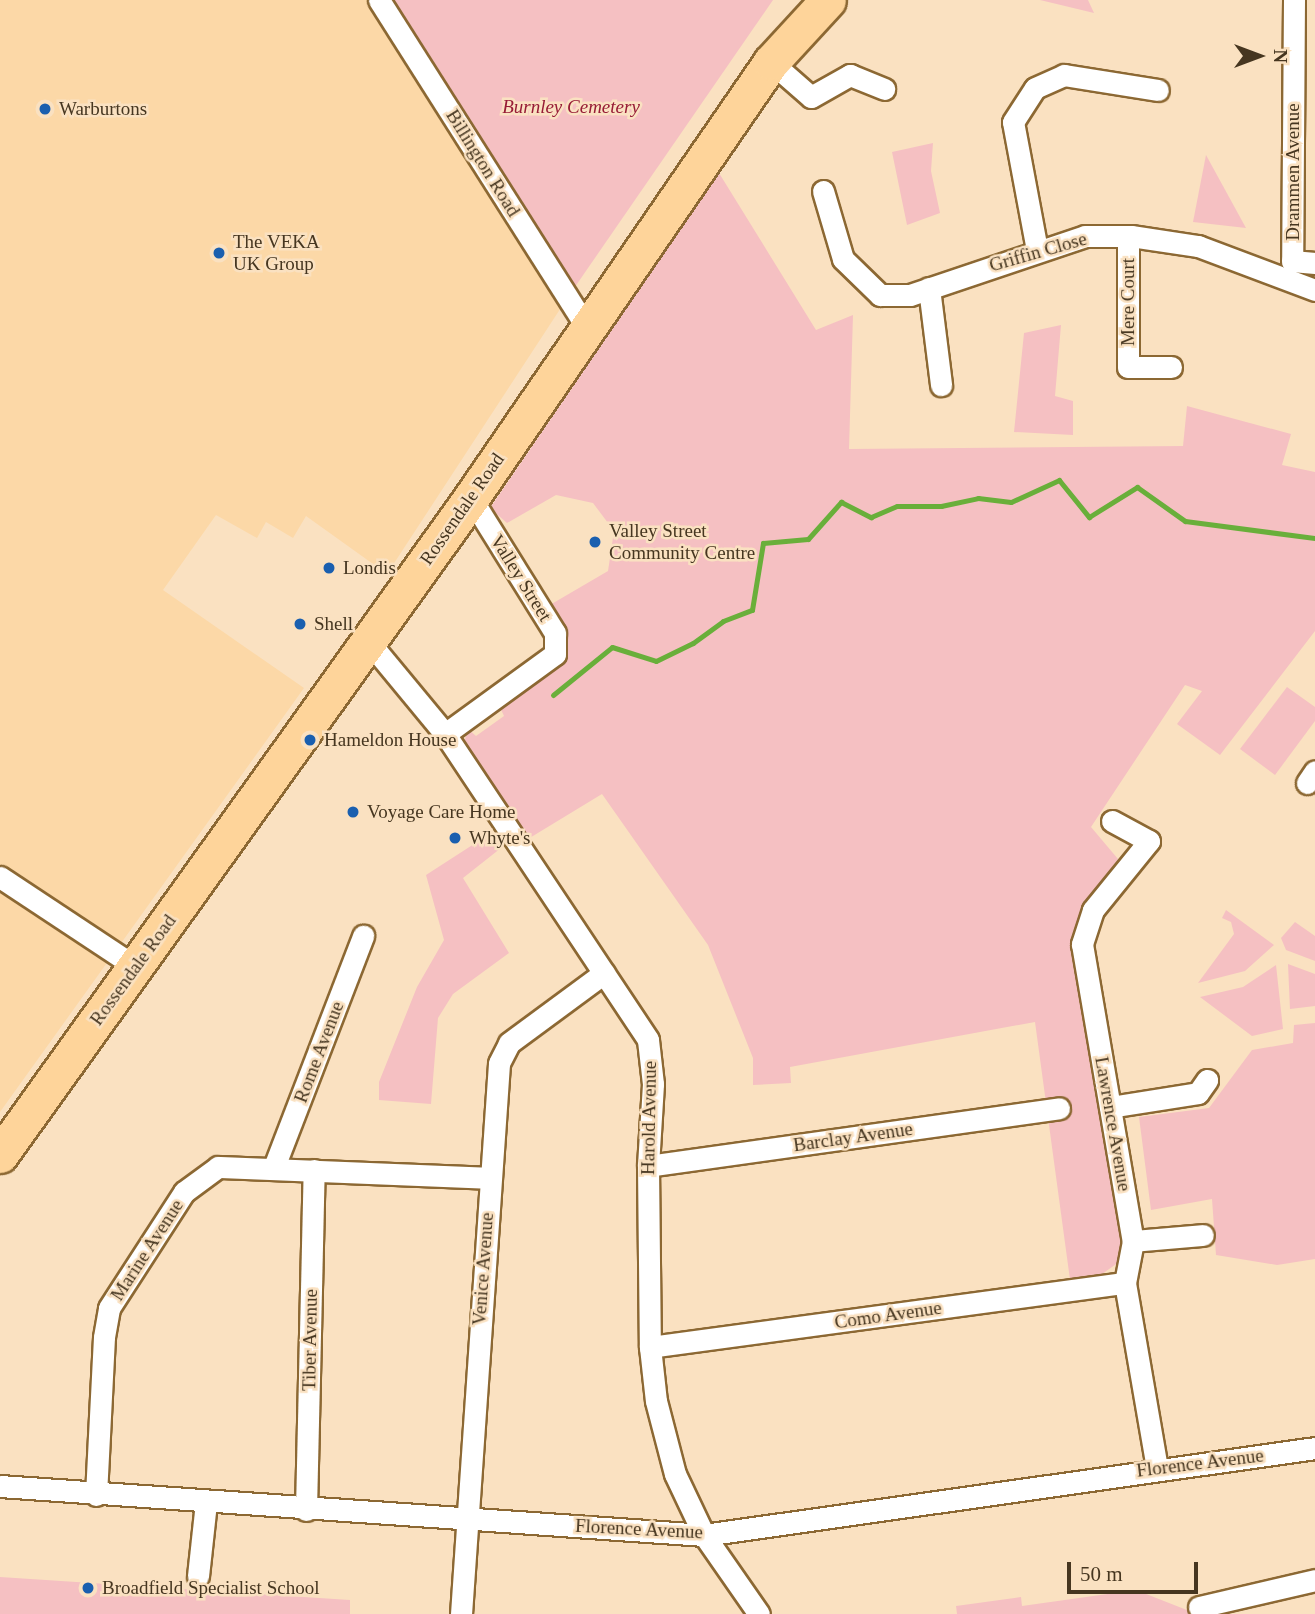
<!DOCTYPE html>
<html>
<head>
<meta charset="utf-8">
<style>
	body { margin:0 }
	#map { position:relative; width:1315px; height:1614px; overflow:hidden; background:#fae1c1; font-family:Georgia,serif }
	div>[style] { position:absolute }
	.built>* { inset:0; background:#fcd8a7 }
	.green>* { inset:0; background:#f5c0c2 }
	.stream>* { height:5px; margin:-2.5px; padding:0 2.5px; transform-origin:2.5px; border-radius:2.5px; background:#69af3a }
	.roads { filter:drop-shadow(2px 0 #8c6833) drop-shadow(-2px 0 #8c6833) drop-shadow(0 2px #8c6833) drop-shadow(0 -2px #8c6833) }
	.minor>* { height:21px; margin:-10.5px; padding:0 10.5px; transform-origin:10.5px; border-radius:10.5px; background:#fff }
	.trunk>* { height:35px; margin:-17.5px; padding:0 17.5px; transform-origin:17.5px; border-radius:17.5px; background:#fed49a }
	.dots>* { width:19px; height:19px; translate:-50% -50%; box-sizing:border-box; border:4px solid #fae1c1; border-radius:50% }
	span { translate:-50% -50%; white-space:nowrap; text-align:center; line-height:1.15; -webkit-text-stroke:5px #fae1c1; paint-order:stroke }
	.park-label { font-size:19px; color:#971c36; font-style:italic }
	.poi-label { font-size:19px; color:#463620 }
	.left { translate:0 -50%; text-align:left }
	.street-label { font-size:19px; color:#463620 }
	.north { position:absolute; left:1224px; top:21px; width:70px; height:70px; -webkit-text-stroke:5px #fae1c1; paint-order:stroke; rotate:90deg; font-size:19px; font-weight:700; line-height:28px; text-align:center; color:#463620 }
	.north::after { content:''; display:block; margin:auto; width:24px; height:32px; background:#463620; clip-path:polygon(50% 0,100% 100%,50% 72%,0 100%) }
	.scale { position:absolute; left:1067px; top:1562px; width:131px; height:32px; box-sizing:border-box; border:4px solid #463620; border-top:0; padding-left:9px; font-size:21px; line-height:24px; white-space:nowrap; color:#463620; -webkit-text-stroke:5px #fae1c1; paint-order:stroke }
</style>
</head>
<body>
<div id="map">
	<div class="built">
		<div style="clip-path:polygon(0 0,379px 0,568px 297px,387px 574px,306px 516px,293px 538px,266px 522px,257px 538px,216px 515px,163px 590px,304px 688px,0 1112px)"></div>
	</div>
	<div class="green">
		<div style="clip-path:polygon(379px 0,773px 0,568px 297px)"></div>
		<div style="clip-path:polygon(1040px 0,1088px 0,1094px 13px)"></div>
		<div style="clip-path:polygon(933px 143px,931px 171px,940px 213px,907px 225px,892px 152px)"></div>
		<div style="clip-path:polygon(1206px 155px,1246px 228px,1193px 222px)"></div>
		<div style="clip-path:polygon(719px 173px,816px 330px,853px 315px,849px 449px,1183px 446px,1187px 406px,1291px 434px,1282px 465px,1315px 472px,1315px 631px,1220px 755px,1177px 724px,1202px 691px,1185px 685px,1091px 827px,1118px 859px,1080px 913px,1072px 953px,1122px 1233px,1119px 1262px,1088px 1284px,1071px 1287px,1035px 1022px,790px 1067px,791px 1083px,753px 1085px,753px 1058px,708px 945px,602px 794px,528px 839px,463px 746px,468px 729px,476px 736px,504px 716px,498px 703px,565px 655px,543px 609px,608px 571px,614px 531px,593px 503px,556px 495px,507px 523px,490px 508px)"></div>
		<div style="clip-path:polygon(1061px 325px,1055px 396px,1073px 401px,1073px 435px,1014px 432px,1024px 333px)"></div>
		<div style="clip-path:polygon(1287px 687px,1315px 707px,1315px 721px,1275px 775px,1240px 749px)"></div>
		<div style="clip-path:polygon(491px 833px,501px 848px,463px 878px,509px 953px,453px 994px,438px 1018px,431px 1104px,379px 1100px,379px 1082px,417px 987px,444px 940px,426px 875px)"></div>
		<div style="clip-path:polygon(1226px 910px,1274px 945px,1245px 971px,1198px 983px,1234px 934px,1231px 922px,1222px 918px)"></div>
		<div style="clip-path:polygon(1295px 922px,1315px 936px,1315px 961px,1286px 950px,1281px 938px)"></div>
		<div style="clip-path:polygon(1288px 964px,1315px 974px,1315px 1006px,1290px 1009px)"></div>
		<div style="clip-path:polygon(1276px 965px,1283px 1029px,1252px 1036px,1200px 997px,1243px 987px)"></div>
		<div style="clip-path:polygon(1315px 1023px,1315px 1259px,1277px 1265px,1216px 1255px,1212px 1199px,1151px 1210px,1139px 1117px,1209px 1108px,1252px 1050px,1293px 1043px,1294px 1025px)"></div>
		<div style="clip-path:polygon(0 1577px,350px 1600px,350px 1614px,0 1614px)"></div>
		<div style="clip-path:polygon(1136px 1590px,1197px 1614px,957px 1614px,956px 1606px,1021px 1597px,1022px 1606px)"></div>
	</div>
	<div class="stream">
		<div style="left:553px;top:695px;width:76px;rotate:-39.1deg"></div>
		<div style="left:612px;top:647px;width:46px;rotate:17.7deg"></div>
		<div style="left:656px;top:661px;width:41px;rotate:-25.9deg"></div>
		<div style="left:693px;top:643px;width:37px;rotate:-36deg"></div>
		<div style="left:723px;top:621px;width:31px;rotate:-21deg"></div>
		<div style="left:752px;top:610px;width:68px;rotate:-80.7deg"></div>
		<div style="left:763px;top:543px;width:45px;rotate:-5.1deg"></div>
		<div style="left:808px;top:539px;width:50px;rotate:-48.3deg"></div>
		<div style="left:841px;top:502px;width:34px;rotate:27deg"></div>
		<div style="left:871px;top:517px;width:28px;rotate:-23deg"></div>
		<div style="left:897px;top:506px;width:44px"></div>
		<div style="left:941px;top:506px;width:38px;rotate:-12deg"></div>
		<div style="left:978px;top:498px;width:33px;rotate:7deg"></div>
		<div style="left:1011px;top:502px;width:53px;rotate:-24.6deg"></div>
		<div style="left:1059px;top:480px;width:48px;rotate:51deg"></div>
		<div style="left:1089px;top:517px;width:57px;rotate:-32deg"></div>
		<div style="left:1137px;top:487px;width:59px;rotate:35.3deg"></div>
		<div style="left:1185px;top:521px;width:131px;rotate:7.5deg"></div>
	</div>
	<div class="roads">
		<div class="minor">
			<div style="left:379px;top:0;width:386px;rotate:57.6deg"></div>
			<div style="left:1294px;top:0;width:261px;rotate:90.4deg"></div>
			<div style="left:1292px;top:261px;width:23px;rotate:5deg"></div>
			<div style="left:771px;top:62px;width:53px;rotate:41.2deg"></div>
			<div style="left:811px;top:97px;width:45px;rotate:-29.4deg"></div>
			<div style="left:850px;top:75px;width:37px;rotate:22deg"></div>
			<div style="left:823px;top:191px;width:71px;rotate:73.6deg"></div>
			<div style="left:843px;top:259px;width:52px;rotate:44.2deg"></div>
			<div style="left:880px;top:295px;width:30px"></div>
			<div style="left:910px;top:295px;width:185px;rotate:-18.6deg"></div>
			<div style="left:1085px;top:236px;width:46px"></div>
			<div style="left:1131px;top:236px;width:68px;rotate:8.5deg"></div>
			<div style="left:1198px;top:246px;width:125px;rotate:20.6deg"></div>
			<div style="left:1128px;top:236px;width:131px;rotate:90deg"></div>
			<div style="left:1128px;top:367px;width:43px"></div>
			<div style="left:1037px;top:250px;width:130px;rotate:-100.6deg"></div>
			<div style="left:1013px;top:122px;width:40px;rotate:-57.1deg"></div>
			<div style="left:1035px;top:88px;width:32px;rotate:-24deg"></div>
			<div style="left:1064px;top:75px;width:95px;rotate:9.1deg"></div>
			<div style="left:929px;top:288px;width:98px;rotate:82.9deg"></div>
			<div style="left:369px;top:642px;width:119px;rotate:50.4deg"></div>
			<div style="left:445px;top:734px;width:367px;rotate:56.4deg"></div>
			<div style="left:648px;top:1040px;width:44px;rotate:83.5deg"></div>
			<div style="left:653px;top:1084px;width:82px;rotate:93.5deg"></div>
			<div style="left:648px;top:1166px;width:181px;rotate:89.4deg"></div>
			<div style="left:650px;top:1347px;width:54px;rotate:83.7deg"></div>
			<div style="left:656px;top:1401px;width:75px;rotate:75.4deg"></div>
			<div style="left:675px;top:1474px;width:68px;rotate:64.6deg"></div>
			<div style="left:704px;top:1535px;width:96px;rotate:55.2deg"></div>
			<div style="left:445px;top:734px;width:136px;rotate:-36deg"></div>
			<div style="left:555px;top:654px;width:21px;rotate:-90deg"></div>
			<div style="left:555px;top:633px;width:159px;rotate:-121.9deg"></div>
			<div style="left:1307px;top:783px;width:14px;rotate:-56deg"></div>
			<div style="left:1112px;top:821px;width:42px;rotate:28.4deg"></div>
			<div style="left:1149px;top:841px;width:89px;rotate:129.1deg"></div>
			<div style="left:1093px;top:910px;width:36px;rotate:108deg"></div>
			<div style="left:1082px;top:944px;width:301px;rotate:80.3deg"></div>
			<div style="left:1133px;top:1241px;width:43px;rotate:100.8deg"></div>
			<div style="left:1125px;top:1283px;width:188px;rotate:80.2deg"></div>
			<div style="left:0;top:877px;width:163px;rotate:33.5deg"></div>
			<div style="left:1110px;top:1107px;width:89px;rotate:-9deg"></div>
			<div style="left:1198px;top:1093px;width:16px;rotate:-55deg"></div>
			<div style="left:648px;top:1166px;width:415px;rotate:-8deg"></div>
			<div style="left:274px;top:1167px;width:248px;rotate:-68.9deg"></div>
			<div style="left:1133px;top:1241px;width:70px;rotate:-4.9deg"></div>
			<div style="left:650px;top:1347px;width:479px;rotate:-7.7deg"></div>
			<div style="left:0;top:1486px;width:706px;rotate:3.98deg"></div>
			<div style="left:704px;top:1535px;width:617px;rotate:-8.1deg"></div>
			<div style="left:96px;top:1495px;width:158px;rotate:-87.1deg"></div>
			<div style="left:104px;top:1337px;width:29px;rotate:-80deg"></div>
			<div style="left:109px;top:1308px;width:138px;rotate:-57.1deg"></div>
			<div style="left:184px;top:1192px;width:42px;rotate:-36.3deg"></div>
			<div style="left:218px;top:1167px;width:271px;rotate:2.3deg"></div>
			<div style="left:306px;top:1510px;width:340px;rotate:-88.7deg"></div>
			<div style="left:198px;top:1576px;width:74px;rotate:-83.8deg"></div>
			<div style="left:1199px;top:1607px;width:119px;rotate:-13.1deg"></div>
			<div style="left:461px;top:1614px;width:552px;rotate:-86.05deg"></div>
			<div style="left:499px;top:1063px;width:22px;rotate:-63deg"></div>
			<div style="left:509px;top:1043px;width:118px;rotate:-36.4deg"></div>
		</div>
		<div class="trunk">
			<div style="left:0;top:1155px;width:808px;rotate:-54.36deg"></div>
			<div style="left:471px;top:498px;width:529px;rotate:-55.47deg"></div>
			<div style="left:771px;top:62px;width:84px;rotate:-47.4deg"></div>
		</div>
	</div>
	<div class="dots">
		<div style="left:45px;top:109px;background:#1a5faf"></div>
		<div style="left:219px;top:253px;background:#1a5faf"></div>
		<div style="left:595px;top:542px;background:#1a5faf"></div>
		<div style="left:329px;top:568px;background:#1a5faf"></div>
		<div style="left:300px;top:624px;background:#1a5faf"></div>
		<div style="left:310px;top:740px;background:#1a5faf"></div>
		<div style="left:353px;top:812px;background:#1a5faf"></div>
		<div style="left:455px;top:838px;background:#1a5faf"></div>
		<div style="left:88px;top:1588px;background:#1a5faf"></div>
	</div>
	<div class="park-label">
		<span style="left:571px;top:107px">Burnley Cemetery</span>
	</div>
	<div class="poi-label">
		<span class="left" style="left:59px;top:109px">Warburtons</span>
		<span class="left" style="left:233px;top:253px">The VEKA<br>UK Group</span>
		<span class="left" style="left:609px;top:542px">Valley Street<br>Community Centre</span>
		<span class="left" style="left:343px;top:568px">Londis</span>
		<span class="left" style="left:314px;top:624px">Shell</span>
		<span class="left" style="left:324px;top:740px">Hameldon House</span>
		<span class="left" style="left:367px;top:812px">Voyage Care Home</span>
		<span class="left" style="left:469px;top:838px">Whyte's</span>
		<span class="left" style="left:102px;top:1588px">Broadfield Specialist School</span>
	</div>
	<div class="street-label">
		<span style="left:483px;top:163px;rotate:58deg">Billington Road</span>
		<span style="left:1293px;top:172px;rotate:-90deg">Drammen Avenue</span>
		<span style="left:1038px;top:252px;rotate:-16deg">Griffin Close</span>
		<span style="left:1128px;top:302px;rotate:-90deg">Mere Court</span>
		<span style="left:462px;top:509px;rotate:-55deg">Rossendale Road</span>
		<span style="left:521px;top:578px;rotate:58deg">Valley Street</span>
		<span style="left:133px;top:970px;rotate:-54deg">Rossendale Road</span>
		<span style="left:319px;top:1052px;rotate:-69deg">Rome Avenue</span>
		<span style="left:649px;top:1118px;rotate:-89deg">Harold Avenue</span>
		<span style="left:1113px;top:1124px;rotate:80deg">Lawrence Avenue</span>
		<span style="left:853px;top:1137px;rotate:-8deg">Barclay Avenue</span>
		<span style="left:147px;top:1250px;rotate:-57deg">Marine Avenue</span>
		<span style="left:483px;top:1269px;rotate:-86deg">Venice Avenue</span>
		<span style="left:888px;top:1315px;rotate:-8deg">Como Avenue</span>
		<span style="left:310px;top:1340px;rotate:-89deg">Tiber Avenue</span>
		<span style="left:1200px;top:1463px;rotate:-7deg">Florence Avenue</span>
		<span style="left:639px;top:1529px;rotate:3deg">Florence Avenue</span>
	</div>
	<div class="north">N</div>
	<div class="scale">50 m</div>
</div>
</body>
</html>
